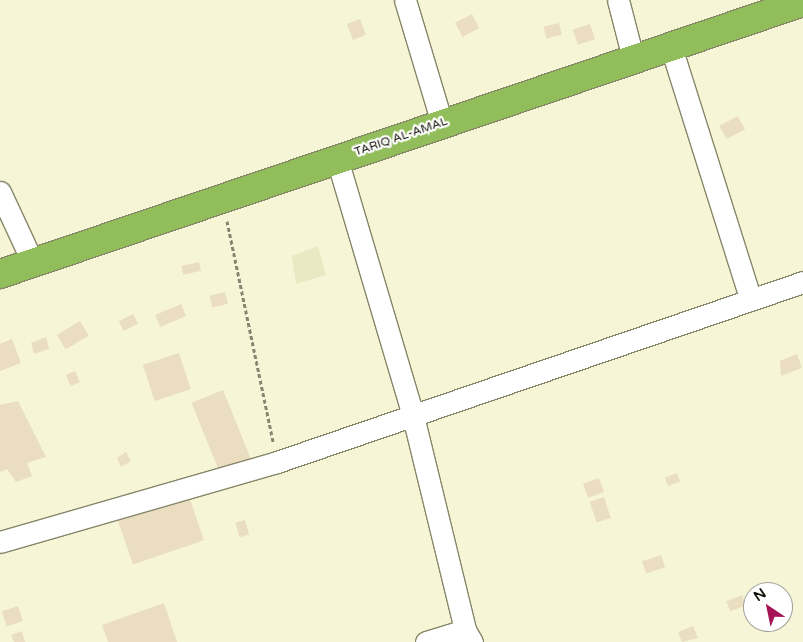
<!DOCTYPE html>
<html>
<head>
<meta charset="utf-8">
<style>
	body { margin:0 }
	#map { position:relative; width:803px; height:642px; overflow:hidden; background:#f6f6d7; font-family:"Varela Round",sans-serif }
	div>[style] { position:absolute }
	.built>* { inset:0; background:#e9e9c3 }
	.building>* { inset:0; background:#eaddc0; transform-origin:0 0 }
	.path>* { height:3px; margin-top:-1.5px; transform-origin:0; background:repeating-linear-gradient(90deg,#858570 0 4px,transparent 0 6.5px) }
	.roads { filter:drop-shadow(1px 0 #868669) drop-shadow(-1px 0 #868669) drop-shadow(0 1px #868669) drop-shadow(0 -1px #868669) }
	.minor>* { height:21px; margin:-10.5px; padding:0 10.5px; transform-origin:10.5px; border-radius:10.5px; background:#fff }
	.highway>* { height:28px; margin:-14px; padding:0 14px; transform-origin:14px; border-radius:14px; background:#92bd5b }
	span { translate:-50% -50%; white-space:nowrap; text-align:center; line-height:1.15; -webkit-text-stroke:4.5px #fff; paint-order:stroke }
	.street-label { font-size:12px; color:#111106 }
	.north { position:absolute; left:743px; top:582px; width:50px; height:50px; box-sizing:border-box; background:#fff; border:1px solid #a0a09b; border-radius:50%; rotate:326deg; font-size:14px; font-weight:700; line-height:20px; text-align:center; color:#111106 }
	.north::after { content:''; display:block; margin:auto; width:18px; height:22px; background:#a51555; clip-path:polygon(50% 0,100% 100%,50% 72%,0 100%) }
</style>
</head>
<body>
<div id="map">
	<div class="built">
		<div style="clip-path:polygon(318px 246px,326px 275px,296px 284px,292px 256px)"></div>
	</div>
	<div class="building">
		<div style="left:472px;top:14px;width:16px;height:19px;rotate:63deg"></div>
		<div style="left:360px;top:19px;width:17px;height:14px;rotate:69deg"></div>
		<div style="left:559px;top:23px;width:12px;height:16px;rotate:76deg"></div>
		<div style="left:590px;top:24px;width:16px;height:18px;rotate:72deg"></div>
		<div style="left:738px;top:116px;width:15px;height:21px;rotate:62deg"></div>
		<div style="left:199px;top:262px;width:9px;height:18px;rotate:77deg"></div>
		<div style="left:225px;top:292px;width:12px;height:16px;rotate:76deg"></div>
		<div style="left:181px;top:304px;width:13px;height:28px;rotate:67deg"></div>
		<div style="left:133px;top:314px;width:11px;height:16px;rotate:63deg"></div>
		<div style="left:80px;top:321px;width:17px;height:27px;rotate:59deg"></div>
		<div style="clip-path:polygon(46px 337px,49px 349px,34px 354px,31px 343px)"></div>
		<div style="clip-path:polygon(12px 339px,21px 363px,0 371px,0 344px)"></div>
		<div style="left:179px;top:353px;width:38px;height:38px;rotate:72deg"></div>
		<div style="clip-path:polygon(797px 354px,802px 368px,781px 376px,780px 361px)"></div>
		<div style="left:75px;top:371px;width:12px;height:10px;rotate:66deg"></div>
		<div style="left:223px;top:390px;width:76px;height:34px;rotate:68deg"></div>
		<div style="clip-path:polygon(18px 401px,46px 457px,27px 463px,32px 476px,16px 482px,7px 469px,0 472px,0 405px)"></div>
		<div style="clip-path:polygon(126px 452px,131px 461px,121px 467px,117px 458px)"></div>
		<div style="left:677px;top:473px;width:9px;height:13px;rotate:69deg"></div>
		<div style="left:599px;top:478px;width:15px;height:17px;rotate:70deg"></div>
		<div style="left:187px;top:491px;width:52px;height:75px;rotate:71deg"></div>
		<div style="left:604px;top:497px;width:22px;height:15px;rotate:72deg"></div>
		<div style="left:245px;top:520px;width:15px;height:10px;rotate:74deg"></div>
		<div style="left:661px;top:555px;width:13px;height:20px;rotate:72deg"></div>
		<div style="left:742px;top:595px;width:11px;height:17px;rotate:68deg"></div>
		<div style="clip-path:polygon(164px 603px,177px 642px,108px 642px,102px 625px)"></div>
		<div style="left:18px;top:606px;width:16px;height:17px;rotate:72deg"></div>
		<div style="clip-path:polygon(693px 626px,698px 638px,682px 642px,678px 632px)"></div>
		<div style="clip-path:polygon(22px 631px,25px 642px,14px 642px,11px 635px)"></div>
	</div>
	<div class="path">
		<div style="left:227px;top:221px;width:226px;rotate:78.2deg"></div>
	</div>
	<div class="roads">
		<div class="minor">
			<div style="left:405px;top:0;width:128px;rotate:73.3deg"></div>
			<div style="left:618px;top:0;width:60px;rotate:75.5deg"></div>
			<div style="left:671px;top:47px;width:265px;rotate:72.5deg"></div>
			<div style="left:337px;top:159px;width:268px;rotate:73.5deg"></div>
			<div style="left:413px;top:416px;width:220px;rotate:76.3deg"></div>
			<div style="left:465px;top:630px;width:14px;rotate:60deg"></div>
			<div style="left:0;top:192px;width:78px;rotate:65.1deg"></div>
			<div style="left:0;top:542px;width:288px;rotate:-16.1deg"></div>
			<div style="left:277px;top:462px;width:556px;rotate:-18.89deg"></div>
			<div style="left:426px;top:642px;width:41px;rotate:-17.1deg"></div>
		</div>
		<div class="highway">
			<div style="left:0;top:274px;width:848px;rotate:-18.71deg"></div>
		</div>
	</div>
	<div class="street-label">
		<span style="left:401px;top:137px;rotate:-19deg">TARIQ AL-AMAL</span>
	</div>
	<div class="north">N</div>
</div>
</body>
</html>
